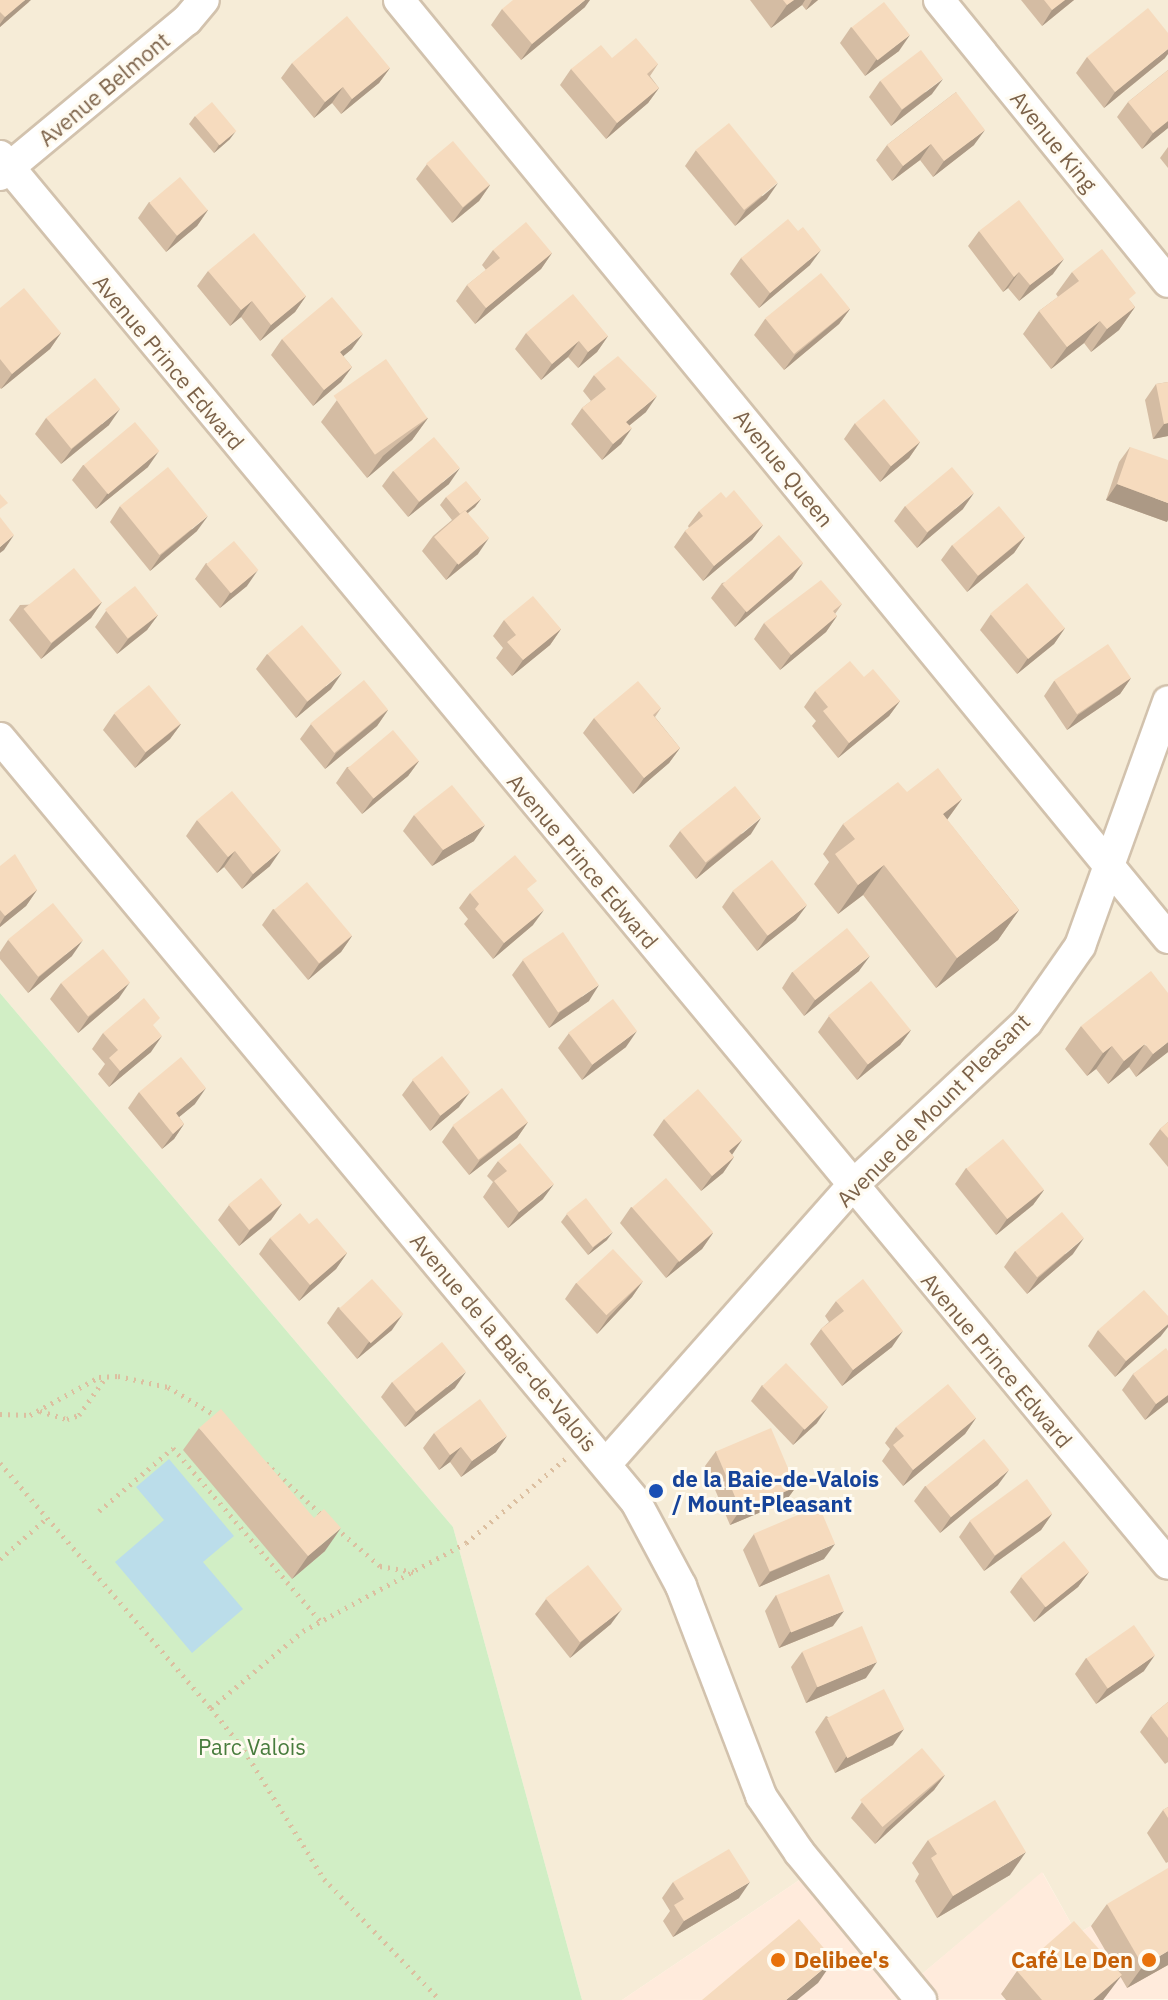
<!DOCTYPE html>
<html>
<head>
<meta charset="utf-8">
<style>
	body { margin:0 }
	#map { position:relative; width:1168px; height:2000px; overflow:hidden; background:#fef9e9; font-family:"IBM Plex Sans",sans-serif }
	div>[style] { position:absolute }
	.residential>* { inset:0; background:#f6ecd7 }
	.commercial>* { inset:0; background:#ffebdc }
	.green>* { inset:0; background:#d1eec5 }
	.water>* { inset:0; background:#bbddea }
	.path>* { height:5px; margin-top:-2.5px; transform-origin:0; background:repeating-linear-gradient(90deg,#dcbfa0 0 2px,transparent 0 8px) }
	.roads { filter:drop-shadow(2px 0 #d2c2ad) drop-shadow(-2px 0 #d2c2ad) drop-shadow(0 2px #d2c2ad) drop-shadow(0 -2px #d2c2ad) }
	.street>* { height:30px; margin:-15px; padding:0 15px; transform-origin:15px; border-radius:15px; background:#fff }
	.wall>* { inset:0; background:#d4bca3 }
	.shaded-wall>* { inset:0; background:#ac9985 }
	.building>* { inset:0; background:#f6dbbe; transform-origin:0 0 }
	.dots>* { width:22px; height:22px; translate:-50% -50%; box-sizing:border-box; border:4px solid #fffbf1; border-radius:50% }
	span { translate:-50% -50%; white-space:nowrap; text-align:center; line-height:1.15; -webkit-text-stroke:6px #fffbf1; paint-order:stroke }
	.street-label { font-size:22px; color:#7c6249 }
	.transit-label { font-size:22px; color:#164399; font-weight:700 }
	.left { translate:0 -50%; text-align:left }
	.park-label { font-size:22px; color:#487c3d }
	.food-label { font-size:22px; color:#c56008; font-weight:700 }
	.right { translate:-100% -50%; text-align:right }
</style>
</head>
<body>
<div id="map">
	<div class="residential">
		<div style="clip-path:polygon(0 0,1168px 0,1168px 1881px,1077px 1934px,1043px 1873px,916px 1979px,823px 1864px,622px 2000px,582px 2000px,453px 1527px,0 993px)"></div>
	</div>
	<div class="commercial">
		<div style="clip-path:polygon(823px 1864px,916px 1979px,1042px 1872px,1077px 1934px,1168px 1881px,1168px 1999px,622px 2000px)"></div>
	</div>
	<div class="green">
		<div style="clip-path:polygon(0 993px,453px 1527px,582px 2000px,0 2000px)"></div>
	</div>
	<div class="water">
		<div style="clip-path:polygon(169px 1459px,234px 1536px,203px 1562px,243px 1609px,192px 1653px,115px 1562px,164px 1520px,136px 1487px)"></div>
	</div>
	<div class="path">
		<div style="left:40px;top:1411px;width:28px;rotate:17deg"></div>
		<div style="left:67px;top:1419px;width:13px;rotate:-18deg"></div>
		<div style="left:79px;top:1415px;width:47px;rotate:-54.6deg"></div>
		<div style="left:0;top:1414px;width:30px;rotate:2deg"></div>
		<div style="left:30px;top:1415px;width:79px;rotate:-28.8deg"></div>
		<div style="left:99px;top:1377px;width:19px;rotate:-3deg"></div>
		<div style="left:118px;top:1376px;width:51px;rotate:12.4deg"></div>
		<div style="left:168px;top:1387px;width:58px;rotate:31deg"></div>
		<div style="left:0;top:1463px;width:323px;rotate:49.3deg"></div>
		<div style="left:211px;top:1708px;width:120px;rotate:-39.9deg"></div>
		<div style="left:303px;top:1631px;width:185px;rotate:-28.4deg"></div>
		<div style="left:466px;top:1543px;width:130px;rotate:-40.3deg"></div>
		<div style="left:266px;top:1463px;width:78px;rotate:42.9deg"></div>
		<div style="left:99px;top:1511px;width:97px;rotate:-40.4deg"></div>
		<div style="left:173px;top:1448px;width:228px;rotate:49.6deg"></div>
		<div style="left:336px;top:1528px;width:58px;rotate:40.8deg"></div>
		<div style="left:380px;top:1566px;width:36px;rotate:10deg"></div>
		<div style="left:0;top:1559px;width:62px;rotate:-41.1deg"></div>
		<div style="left:211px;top:1708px;width:53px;rotate:51.8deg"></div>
		<div style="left:244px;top:1750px;width:152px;rotate:58.2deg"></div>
		<div style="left:324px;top:1879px;width:168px;rotate:46.2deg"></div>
	</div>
	<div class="roads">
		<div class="street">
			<div style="left:399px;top:0;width:1213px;rotate:50.65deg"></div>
			<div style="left:939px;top:0;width:363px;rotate:50.9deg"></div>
			<div style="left:0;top:156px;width:1829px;rotate:50.32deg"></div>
			<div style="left:0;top:175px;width:243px;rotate:-39.7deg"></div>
			<div style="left:187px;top:20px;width:26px;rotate:-50deg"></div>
			<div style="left:0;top:738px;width:994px;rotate:50.22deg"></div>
			<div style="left:636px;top:1502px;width:95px;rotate:61.8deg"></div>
			<div style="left:681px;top:1586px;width:225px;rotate:69.1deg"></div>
			<div style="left:761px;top:1796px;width:68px;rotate:55.8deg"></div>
			<div style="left:799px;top:1852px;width:192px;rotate:50.5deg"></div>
			<div style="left:606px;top:1464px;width:371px;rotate:-48.5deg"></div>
			<div style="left:852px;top:1186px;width:240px;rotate:-43.1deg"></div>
			<div style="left:1027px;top:1022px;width:93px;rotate:-55.1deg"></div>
			<div style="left:1080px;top:946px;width:260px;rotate:-70.2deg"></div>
		</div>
	</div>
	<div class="wall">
		<div style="clip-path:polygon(0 0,29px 2px,0 27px)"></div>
		<div style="clip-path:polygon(750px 0,818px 0,806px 10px,802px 5px,771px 28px)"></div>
		<div style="clip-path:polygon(1021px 0,1074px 0,1042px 26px)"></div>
		<div style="clip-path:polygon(585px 7px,521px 60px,491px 25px,502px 9px)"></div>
		<div style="clip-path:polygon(851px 27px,899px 51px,865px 76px,840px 43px)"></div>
		<div style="clip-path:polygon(1087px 57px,1165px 58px,1104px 108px,1076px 73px)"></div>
		<div style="clip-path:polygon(612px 58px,658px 64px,650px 76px,659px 88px,648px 103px,606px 139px,560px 85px,571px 69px)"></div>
		<div style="clip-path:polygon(292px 63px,390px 68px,379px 83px,341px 114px,332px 103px,314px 118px,281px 78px)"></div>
		<div style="clip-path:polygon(1168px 70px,1168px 128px,1142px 149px,1117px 117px,1128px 102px)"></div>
		<div style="clip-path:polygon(880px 81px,932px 94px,891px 126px,869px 97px)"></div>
		<div style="clip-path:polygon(956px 92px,974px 145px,933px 177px,920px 160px,892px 181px,876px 160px,887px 145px)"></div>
		<div style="clip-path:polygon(195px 116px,230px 139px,214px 153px,189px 124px)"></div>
		<div style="clip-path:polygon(1168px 147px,1168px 168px,1160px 158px)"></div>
		<div style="clip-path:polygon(696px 150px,767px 199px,735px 226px,685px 166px)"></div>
		<div style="clip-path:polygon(427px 164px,490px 185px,479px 201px,452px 223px,416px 179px)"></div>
		<div style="clip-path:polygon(149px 202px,208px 210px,197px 226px,166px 252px,138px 218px)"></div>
		<div style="clip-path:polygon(798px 231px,810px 265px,759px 308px,730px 274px,741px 258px)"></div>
		<div style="clip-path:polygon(979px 231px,1053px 274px,1019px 301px,1008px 288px,1003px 292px,968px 246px)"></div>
		<div style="clip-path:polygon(493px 250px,552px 253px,541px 269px,475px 324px,456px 301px,467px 285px,486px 270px,482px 265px)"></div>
		<div style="clip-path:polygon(208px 271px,306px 296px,295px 312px,260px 341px,241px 317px,230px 326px,197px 286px)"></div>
		<div style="clip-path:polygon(1072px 272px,1130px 301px,1135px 307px,1119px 330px,1091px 352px,1084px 343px,1051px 369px,1023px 334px,1039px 311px,1058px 297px,1056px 294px)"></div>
		<div style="clip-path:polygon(0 308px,61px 333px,50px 349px,1px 389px,0 388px)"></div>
		<div style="clip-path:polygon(850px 309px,839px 324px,784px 370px,754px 335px,765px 319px)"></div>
		<div style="clip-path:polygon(526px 333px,608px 336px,597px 352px,578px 368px,568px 357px,541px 380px,515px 349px)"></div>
		<div style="clip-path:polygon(282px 339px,352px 349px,343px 356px,352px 367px,341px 382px,313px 406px,271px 355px)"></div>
		<div style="clip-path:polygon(594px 375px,646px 412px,630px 425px,621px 444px,602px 460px,571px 424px,582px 408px,591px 401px,583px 391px)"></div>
		<div style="clip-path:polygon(1168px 382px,1168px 436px,1153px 439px,1145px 400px,1156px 384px)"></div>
		<div style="clip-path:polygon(337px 400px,428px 418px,412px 440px,367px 478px,321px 422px)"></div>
		<div style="clip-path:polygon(46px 418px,109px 425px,61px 464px,35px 434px)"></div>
		<div style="clip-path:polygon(855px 423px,920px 442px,909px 458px,880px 482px,844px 439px)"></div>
		<div style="clip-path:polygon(1130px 447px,1167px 522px,1106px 500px,1119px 462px)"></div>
		<div style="clip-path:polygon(83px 465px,148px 467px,96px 509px,72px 480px)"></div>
		<div style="clip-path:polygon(393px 471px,449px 484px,408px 517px,382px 486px)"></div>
		<div style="clip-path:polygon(446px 497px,481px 499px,475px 507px,468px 513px,478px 554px,446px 580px,422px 551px,433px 536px,452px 520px,440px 505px)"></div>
		<div style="clip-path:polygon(120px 506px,197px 531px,150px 571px,110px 522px)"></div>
		<div style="clip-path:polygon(905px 506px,963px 509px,917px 548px,894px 521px)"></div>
		<div style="clip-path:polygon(699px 511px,763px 525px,752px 540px,703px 581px,674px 547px,685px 531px,689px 528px,688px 526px)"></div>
		<div style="clip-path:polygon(1025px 537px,1014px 553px,967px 592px,941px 560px,952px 545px)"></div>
		<div style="clip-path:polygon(206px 563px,247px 586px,220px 608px,195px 579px)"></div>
		<div style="clip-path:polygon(803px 563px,792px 579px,735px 627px,711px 598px,722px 583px)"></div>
		<div style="clip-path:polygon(102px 602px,91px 618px,41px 659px,9px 620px,20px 605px)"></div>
		<div style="clip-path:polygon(842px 604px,835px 614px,837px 616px,826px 632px,780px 670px,754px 639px,764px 623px)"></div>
		<div style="clip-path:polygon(106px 611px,158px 615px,147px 630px,117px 654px,95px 627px)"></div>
		<div style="clip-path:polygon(991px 614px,1065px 628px,1054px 644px,1017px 674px,980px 630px)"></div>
		<div style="clip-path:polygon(504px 620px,561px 629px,550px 645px,512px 676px,496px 658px,503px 648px,493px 636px)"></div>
		<div style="clip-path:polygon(267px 654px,331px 689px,296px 718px,256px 669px)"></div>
		<div style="clip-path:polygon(864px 677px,900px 701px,889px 716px,838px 758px,812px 726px,816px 721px,804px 707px,815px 691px)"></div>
		<div style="clip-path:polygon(1131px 678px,1120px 694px,1067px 730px,1044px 696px,1054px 681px)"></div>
		<div style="clip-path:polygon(661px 708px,655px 717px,680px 748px,669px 763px,633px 794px,583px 733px,594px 718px)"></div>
		<div style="clip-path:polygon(388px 710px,377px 726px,325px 769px,300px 739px,311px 724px)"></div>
		<div style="clip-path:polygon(114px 714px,181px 724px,170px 739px,135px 768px,103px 730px)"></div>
		<div style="clip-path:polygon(419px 761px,408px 776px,362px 814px,336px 783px,347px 767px)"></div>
		<div style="clip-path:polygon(907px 792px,962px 799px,947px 820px,1019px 910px,998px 940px,936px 988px,863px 895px,838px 914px,814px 884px,829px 862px,823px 854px,843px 824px)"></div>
		<div style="clip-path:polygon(414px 815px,474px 841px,432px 866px,403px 831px)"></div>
		<div style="clip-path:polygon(197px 820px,270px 866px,242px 889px,224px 867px,217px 873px,186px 836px)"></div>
		<div style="clip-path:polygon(680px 831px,751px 834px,696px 879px,669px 846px)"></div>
		<div style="clip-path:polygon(0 866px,37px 890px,26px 906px,0 927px)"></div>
		<div style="clip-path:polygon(733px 891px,796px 920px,757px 951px,722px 907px)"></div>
		<div style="clip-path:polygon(529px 892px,533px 925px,493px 959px,464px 924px,468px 919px,459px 908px,470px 893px)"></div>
		<div style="clip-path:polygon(273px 909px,352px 936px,341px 952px,308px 980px,262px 925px)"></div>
		<div style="clip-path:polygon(8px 940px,72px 956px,28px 993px,0 959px,0 952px)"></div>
		<div style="clip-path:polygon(523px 960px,589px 1001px,549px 1028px,512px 975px)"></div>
		<div style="clip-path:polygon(859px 971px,804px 1016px,782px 988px,792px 972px)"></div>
		<div style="clip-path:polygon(61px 983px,119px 998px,78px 1033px,50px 999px)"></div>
		<div style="clip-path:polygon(829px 1016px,911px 1030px,900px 1045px,857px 1080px,818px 1032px)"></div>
		<div style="clip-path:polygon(1081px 1026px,1168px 1052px,1136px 1077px,1129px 1067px,1108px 1084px,1096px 1069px,1087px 1076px,1065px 1049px)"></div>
		<div style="clip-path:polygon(154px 1027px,151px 1052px,109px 1087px,98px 1074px,105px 1064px,92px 1049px,103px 1033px)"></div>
		<div style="clip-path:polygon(569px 1033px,626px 1047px,582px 1080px,558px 1048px)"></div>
		<div style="clip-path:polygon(413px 1080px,459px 1107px,430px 1131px,402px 1095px)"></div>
		<div style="clip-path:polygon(139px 1092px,195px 1104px,179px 1117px,184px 1124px,174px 1139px,162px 1149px,128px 1108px)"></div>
		<div style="clip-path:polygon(664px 1119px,742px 1140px,732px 1155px,734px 1157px,723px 1173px,701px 1191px,653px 1135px)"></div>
		<div style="clip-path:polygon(528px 1122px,517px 1138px,469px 1175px,442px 1142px,453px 1126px)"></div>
		<div style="clip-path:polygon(1168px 1122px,1168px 1167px,1149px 1144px,1160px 1129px)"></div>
		<div style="clip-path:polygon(498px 1161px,543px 1199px,508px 1228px,483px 1197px,493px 1182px,487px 1176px)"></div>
		<div style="clip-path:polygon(966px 1168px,1044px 1190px,1033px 1205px,996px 1235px,955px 1184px)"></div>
		<div style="clip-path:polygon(282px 1204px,271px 1220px,239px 1246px,218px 1220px,229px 1205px)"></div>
		<div style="clip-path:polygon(631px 1207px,713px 1233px,702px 1249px,666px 1278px,620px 1223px)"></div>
		<div style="clip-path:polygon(567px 1214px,607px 1240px,588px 1255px,561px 1222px)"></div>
		<div style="clip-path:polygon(309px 1224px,347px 1253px,336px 1269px,299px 1301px,259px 1254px,270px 1238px)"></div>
		<div style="clip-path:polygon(1015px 1251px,1073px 1254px,1027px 1294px,1004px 1267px)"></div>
		<div style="clip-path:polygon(643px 1281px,632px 1297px,597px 1334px,565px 1299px,576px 1283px)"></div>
		<div style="clip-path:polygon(836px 1301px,892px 1347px,842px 1386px,810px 1344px,821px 1329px,829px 1322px,825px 1316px)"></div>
		<div style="clip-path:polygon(338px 1307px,392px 1330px,357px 1359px,327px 1323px)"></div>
		<div style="clip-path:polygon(1098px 1330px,1161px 1336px,1115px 1377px,1088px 1346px)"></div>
		<div style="clip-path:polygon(1168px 1351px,1168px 1402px,1145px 1420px,1122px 1390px,1133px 1374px)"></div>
		<div style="clip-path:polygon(392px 1382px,455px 1388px,405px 1427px,381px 1397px)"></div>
		<div style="clip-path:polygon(762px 1385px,817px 1423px,793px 1445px,751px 1401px)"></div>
		<div style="clip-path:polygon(976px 1418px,965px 1434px,903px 1486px,882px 1461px,890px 1449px,885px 1443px,896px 1427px)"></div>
		<div style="clip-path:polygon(199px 1428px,325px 1551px,292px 1579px,183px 1450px)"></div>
		<div style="clip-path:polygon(434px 1433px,496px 1452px,461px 1477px,450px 1462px,439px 1470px,423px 1448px)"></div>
		<div style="clip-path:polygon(716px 1451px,796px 1487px,785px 1502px,730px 1525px,705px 1466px)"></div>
		<div style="clip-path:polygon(998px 1485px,940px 1533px,914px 1501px,925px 1486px)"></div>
		<div style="clip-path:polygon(1052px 1514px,1041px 1530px,984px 1571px,959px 1537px,970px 1521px)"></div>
		<div style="clip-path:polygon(754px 1534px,824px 1559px,759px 1587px,743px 1550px)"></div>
		<div style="clip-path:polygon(1089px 1572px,1078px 1587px,1034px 1622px,1010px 1592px,1021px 1577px)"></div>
		<div style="clip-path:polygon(776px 1595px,833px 1626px,779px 1648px,765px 1611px)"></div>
		<div style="clip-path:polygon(546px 1599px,611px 1624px,570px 1658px,535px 1614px)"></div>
		<div style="clip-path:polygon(802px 1652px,866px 1678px,806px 1703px,791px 1667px)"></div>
		<div style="clip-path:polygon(1086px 1658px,1144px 1671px,1096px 1704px,1075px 1674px)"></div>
		<div style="clip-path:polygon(1168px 1702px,1168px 1762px,1165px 1764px,1140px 1732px,1151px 1716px)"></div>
		<div style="clip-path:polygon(826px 1716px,893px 1745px,835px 1773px,815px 1732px)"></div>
		<div style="clip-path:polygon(945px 1775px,934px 1790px,875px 1844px,851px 1818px,862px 1802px)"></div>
		<div style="clip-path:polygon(1168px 1807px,1168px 1862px,1166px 1863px,1147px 1833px,1163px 1810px)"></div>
		<div style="clip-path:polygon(928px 1840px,1010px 1875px,937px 1918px,915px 1881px,919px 1874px,912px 1863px)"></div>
		<div style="clip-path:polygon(673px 1882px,739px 1898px,673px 1937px,663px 1921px,670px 1911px,662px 1898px)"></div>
		<div style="clip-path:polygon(1107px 1904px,1168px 1965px,1127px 1988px,1120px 1976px,1103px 2000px,1006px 2000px,1001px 1994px,1017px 1971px,1115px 1967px,1091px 1926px)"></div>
	</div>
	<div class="shaded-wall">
		<div style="clip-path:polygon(25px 0,31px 0,0 27px,0 24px,5px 17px)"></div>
		<div style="clip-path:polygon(585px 0,590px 0,585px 7px,521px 60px,532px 44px)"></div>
		<div style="clip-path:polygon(794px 0,805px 0,802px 5px,771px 28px,787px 5px)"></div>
		<div style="clip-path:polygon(812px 0,818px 0,806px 10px)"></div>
		<div style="clip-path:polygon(1065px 0,1074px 0,1042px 26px,1052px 10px)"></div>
		<div style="clip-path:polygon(910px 35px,899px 51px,865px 76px,876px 60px)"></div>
		<div style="clip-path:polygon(1168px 49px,1168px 54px,1165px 58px,1104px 108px,1115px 92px)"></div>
		<div style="clip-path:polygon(390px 68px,379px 83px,341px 114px,352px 99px)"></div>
		<div style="clip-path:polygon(943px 79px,932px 94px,891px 126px,902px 110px)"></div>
		<div style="clip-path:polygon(343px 87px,332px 103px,314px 118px,325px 102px)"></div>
		<div style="clip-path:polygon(659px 88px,648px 103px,606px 139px,617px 123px)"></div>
		<div style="clip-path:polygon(1168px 121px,1168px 128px,1142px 149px,1153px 133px)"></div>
		<div style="clip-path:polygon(985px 130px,974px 145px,933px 177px,944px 161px)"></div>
		<div style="clip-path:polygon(236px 131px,230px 139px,214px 153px,219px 145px)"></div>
		<div style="clip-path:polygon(931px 144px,920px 160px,892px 181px,903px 166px)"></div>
		<div style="clip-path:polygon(778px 183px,767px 199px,735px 226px,746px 210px)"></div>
		<div style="clip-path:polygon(490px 185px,479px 201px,452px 223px,463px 208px)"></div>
		<div style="clip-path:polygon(208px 210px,197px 226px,166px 252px,177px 236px)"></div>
		<div style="clip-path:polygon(821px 250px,810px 265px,759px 308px,770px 293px)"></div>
		<div style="clip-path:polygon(552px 253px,541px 269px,475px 324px,486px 308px)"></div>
		<div style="clip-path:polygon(1064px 259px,1053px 274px,1019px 301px,1030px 285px)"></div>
		<div style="clip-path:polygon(1019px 272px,1008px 288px,1003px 292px,1014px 277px)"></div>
		<div style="clip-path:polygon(306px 296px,295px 312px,260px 341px,271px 325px)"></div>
		<div style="clip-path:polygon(252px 301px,241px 317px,230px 326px,241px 310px)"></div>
		<div style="clip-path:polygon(1135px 307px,1119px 330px,1091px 352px,1107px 329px)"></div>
		<div style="clip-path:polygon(850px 309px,839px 324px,784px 370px,795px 355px)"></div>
		<div style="clip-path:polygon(1100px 321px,1084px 343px,1051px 369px,1067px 347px)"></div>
		<div style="clip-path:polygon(61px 333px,50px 349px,1px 389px,12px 374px)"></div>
		<div style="clip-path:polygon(363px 334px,352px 349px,329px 368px,340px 352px)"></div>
		<div style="clip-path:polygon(608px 336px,597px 352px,578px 368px,588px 352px)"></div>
		<div style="clip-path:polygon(579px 341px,568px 357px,541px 380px,552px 364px)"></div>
		<div style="clip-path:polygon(352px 367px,341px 382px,313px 406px,324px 390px)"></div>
		<div style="clip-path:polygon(657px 396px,646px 412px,615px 437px,626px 422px)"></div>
		<div style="clip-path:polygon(120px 409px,109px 425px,61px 464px,72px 449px)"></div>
		<div style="clip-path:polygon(428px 418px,412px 440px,367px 478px,383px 456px)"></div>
		<div style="clip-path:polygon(1168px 423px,1168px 436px,1153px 439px,1164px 424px)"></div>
		<div style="clip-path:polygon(632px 428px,621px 444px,602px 460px,613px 444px)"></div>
		<div style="clip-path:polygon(920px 442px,909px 458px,880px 482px,891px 466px)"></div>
		<div style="clip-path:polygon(159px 451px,148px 467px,96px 509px,107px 494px)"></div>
		<div style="clip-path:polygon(460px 468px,449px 484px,408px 517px,419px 502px)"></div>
		<div style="clip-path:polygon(1117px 484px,1168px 503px,1168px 520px,1167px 522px,1106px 500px)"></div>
		<div style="clip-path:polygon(974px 493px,963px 509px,917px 548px,928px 532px)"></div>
		<div style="clip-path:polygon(481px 499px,475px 507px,455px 523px,461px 515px)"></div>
		<div style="clip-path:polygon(208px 516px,197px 531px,150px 571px,161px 555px)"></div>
		<div style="clip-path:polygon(763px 525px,752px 540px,703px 581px,714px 566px)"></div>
		<div style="clip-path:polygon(14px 535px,4px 550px,0 553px,0 547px)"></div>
		<div style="clip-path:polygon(1025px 537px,1014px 553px,967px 592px,978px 576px)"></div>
		<div style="clip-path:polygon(489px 538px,478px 554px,446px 580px,457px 564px)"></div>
		<div style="clip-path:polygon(803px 563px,792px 579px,735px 627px,746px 611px)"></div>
		<div style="clip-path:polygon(258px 570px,247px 586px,220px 608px,230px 593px)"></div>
		<div style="clip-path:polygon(102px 602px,91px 618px,41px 659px,52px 643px)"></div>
		<div style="clip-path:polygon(158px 615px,147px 630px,117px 654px,128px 639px)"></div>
		<div style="clip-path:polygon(837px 616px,826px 632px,780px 670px,791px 655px)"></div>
		<div style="clip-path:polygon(1065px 628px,1054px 644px,1017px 674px,1028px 658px)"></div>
		<div style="clip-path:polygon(561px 629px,550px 645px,512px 676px,523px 660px)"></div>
		<div style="clip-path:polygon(342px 673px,331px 689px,296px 718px,307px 702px)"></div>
		<div style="clip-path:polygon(1131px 678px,1120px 694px,1067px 730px,1078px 715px)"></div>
		<div style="clip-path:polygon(900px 701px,889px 716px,838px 758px,849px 743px)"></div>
		<div style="clip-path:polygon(388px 710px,377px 726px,325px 769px,336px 753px)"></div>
		<div style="clip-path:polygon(181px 724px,170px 739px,135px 768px,146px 752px)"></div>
		<div style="clip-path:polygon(680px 748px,669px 763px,633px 794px,644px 778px)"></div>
		<div style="clip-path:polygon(419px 761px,408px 776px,362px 814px,373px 799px)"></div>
		<div style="clip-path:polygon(962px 799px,941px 828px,943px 814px)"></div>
		<div style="clip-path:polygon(761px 818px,751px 834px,696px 879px,707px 863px)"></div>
		<div style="clip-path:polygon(485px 825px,474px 841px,432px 866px,443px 850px)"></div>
		<div style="clip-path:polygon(281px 850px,270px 866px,242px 889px,253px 874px)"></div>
		<div style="clip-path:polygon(235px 851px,224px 867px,217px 873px,228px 857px)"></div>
		<div style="clip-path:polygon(884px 865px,863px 895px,838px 914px,858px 885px)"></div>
		<div style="clip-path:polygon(37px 890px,26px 906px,0 927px,0 924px,5px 916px)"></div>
		<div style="clip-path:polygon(807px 905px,796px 920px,757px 951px,768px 935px)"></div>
		<div style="clip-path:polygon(544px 910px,533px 925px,493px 959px,504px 943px)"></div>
		<div style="clip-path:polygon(1019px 910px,998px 940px,936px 988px,957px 958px)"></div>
		<div style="clip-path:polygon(352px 936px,341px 952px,308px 980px,319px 964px)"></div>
		<div style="clip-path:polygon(83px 940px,72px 956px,28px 993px,39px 977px)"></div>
		<div style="clip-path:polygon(870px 956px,859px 971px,804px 1016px,815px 1000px)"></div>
		<div style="clip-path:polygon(130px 982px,119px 998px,78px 1033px,89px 1017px)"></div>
		<div style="clip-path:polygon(599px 985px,589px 1001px,549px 1028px,560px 1012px)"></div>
		<div style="clip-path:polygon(911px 1030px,900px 1045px,857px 1080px,868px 1064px)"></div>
		<div style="clip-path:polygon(637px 1031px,626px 1047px,582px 1080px,593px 1064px)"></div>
		<div style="clip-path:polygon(162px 1036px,151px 1052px,109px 1087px,120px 1071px)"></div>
		<div style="clip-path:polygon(1168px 1042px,1168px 1052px,1136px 1077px,1153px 1054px)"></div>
		<div style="clip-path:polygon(1145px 1044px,1129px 1067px,1108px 1084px,1124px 1061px)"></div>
		<div style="clip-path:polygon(1112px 1046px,1096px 1069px,1087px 1076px,1103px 1053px)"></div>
		<div style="clip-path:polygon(206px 1088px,195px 1104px,167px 1127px,176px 1113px)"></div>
		<div style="clip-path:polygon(470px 1092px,459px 1107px,430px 1131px,441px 1115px)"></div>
		<div style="clip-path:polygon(528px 1122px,517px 1138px,469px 1175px,480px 1160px)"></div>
		<div style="clip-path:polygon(184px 1124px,174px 1139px,162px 1149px,173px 1134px)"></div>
		<div style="clip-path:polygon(742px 1140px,731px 1156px,729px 1151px)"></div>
		<div style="clip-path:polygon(734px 1157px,723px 1173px,701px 1191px,712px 1176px)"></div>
		<div style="clip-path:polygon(554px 1184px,543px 1199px,508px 1228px,519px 1212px)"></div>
		<div style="clip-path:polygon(1044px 1190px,1033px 1205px,996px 1235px,1007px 1219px)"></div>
		<div style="clip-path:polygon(282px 1204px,271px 1220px,239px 1246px,250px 1230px)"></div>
		<div style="clip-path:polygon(613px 1232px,607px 1240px,588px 1255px,594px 1247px)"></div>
		<div style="clip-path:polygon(713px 1233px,702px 1249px,666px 1278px,677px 1263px)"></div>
		<div style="clip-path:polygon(1084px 1238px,1073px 1254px,1027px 1294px,1038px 1278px)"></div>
		<div style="clip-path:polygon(347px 1253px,336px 1269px,299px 1301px,310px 1285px)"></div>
		<div style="clip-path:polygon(643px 1281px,632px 1297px,597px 1334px,608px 1318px)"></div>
		<div style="clip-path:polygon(403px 1314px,392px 1330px,357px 1359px,368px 1343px)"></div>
		<div style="clip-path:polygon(1168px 1324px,1168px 1327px,1161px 1336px,1115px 1377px,1126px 1361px)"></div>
		<div style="clip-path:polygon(903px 1331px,892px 1347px,842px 1386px,853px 1370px)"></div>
		<div style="clip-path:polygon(466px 1372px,455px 1388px,405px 1427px,416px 1412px)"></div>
		<div style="clip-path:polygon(1168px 1395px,1168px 1402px,1145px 1420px,1156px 1404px)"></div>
		<div style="clip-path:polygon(828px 1407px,817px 1423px,793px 1445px,803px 1430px)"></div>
		<div style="clip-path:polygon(976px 1418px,965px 1434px,903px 1486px,913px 1470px)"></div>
		<div style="clip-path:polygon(507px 1436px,496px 1452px,461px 1477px,472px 1461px)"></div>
		<div style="clip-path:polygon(461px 1447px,450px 1462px,439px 1470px,450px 1455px)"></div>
		<div style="clip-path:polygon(1009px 1470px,998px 1485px,940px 1533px,951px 1517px)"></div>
		<div style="clip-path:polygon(796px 1487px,785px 1502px,730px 1525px,741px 1509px)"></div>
		<div style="clip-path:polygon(1052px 1514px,1041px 1530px,984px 1571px,995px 1556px)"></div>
		<div style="clip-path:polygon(341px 1528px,325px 1551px,292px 1579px,308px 1556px)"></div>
		<div style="clip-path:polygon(835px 1544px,824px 1559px,759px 1587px,770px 1572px)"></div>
		<div style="clip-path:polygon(1089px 1572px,1078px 1587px,1034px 1622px,1045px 1607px)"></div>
		<div style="clip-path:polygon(622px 1609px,611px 1624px,570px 1658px,581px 1642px)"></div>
		<div style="clip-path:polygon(844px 1611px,833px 1626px,779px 1648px,790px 1632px)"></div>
		<div style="clip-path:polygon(1155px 1655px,1144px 1671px,1096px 1704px,1107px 1689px)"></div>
		<div style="clip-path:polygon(877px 1662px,866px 1678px,806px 1703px,817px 1687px)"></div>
		<div style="clip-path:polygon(904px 1729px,893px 1745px,835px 1773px,846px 1757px)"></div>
		<div style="clip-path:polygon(945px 1775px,934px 1790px,875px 1844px,886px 1829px)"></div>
		<div style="clip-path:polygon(1026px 1852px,1010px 1875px,937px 1918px,953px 1896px)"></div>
		<div style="clip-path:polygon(750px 1882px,739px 1898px,673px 1937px,684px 1921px)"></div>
		<div style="clip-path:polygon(1168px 1951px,1168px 1965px,1127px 1988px,1143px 1966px)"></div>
		<div style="clip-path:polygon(834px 1960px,818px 1983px,797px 2000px,786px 2000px)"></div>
		<div style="clip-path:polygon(1122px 1975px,1103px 2000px,1093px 2000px)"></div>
	</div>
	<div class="building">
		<div style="clip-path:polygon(0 0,25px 0,5px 17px,0 12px)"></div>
		<div style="clip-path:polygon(513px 0,585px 0,532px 44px,502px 9px)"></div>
		<div style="clip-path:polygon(783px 0,794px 0,787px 5px)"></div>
		<div style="clip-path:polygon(1044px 0,1065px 0,1052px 10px)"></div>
		<div style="left:884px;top:2px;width:42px;height:41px;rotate:52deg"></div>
		<div style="clip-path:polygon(1148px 8px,1168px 33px,1168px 49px,1115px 92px,1087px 57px)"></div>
		<div style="clip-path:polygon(347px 16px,390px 68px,352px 99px,343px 87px,325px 102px,292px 63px)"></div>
		<div style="clip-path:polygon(636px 38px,658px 64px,647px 74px,659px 88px,617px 123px,571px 69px,601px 45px,612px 58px)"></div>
		<div style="left:921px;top:50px;width:36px;height:51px;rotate:53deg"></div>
		<div style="clip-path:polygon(1168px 70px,1168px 121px,1153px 133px,1128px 102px)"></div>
		<div style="clip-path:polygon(956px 92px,985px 130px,944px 161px,931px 144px,903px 166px,887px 145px)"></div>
		<div style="left:212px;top:102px;width:38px;height:22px;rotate:50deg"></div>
		<div style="left:729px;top:123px;width:77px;height:43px;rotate:51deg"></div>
		<div style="left:453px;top:141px;width:57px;height:35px;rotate:50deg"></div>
		<div style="left:180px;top:177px;width:43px;height:40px;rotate:50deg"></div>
		<div style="clip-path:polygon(1019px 200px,1064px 259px,1030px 285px,1019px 272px,1014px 277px,979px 231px)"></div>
		<div style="clip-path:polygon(788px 219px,798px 231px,803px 227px,821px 250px,770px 293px,741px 258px)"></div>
		<div style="clip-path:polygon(526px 222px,552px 253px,486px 308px,467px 285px,500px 258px,493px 250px)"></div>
		<div style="clip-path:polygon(254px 233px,306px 296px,271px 325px,252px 301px,241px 310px,208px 271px)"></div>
		<div style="clip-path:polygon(1102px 249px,1136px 293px,1129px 299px,1135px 307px,1107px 329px,1100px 321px,1067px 347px,1039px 311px,1079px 281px,1072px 272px)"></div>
		<div style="left:821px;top:273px;width:46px;height:72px;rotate:51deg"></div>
		<div style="clip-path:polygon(24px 288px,61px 333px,12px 374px,0 359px,0 308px)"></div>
		<div style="clip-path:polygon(573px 294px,608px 336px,588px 352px,579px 341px,552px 364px,526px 333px)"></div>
		<div style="clip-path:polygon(332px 297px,363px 334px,340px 352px,352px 367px,324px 390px,282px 339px)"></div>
		<div style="clip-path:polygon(618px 356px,657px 396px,626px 422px,632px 428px,613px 444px,582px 408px,606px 389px,594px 375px)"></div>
		<div style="left:386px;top:359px;width:72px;height:64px;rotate:55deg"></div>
		<div style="left:95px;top:378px;width:40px;height:63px;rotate:51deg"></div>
		<div style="clip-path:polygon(1168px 382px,1168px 423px,1164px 424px,1156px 384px)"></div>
		<div style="left:884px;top:399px;width:56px;height:38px;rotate:50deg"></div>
		<div style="left:135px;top:422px;width:38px;height:67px;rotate:50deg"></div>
		<div style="left:434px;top:437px;width:40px;height:53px;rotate:50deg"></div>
		<div style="clip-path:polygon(1130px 447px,1168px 460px,1168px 503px,1117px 484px)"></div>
		<div style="left:168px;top:467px;width:63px;height:62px;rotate:51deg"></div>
		<div style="left:952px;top:467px;width:34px;height:61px;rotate:50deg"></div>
		<div style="clip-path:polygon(466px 481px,481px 499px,466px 511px,465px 510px,460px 514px,446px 497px)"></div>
		<div style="clip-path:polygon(734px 490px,763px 525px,714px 566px,685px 531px,703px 516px,699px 511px,721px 492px,726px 498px)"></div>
		<div style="clip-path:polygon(0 494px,8px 503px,0 509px)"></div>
		<div style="left:999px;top:506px;width:40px;height:61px;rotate:50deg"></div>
		<div style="left:465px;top:510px;width:37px;height:41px;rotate:49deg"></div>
		<div style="clip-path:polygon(0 517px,14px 535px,0 547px)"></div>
		<div style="left:779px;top:535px;width:37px;height:75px;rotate:49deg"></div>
		<div style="left:234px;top:541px;width:38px;height:36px;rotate:50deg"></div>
		<div style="left:74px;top:568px;width:44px;height:65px;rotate:51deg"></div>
		<div style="clip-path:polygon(821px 580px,842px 604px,833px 611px,837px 616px,791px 655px,764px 623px)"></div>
		<div style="left:1027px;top:583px;width:59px;height:48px;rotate:50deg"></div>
		<div style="left:135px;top:586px;width:37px;height:38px;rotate:52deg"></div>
		<div style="clip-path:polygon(533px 596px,561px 629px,523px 660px,507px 642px,516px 635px,504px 620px)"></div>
		<div style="left:302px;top:625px;width:62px;height:45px;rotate:50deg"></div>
		<div style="left:1108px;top:644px;width:41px;height:65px;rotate:56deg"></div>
		<div style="clip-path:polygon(850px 661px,864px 677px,873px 669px,900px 701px,849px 743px,823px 711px,828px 707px,815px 691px)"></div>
		<div style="left:364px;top:680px;width:38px;height:69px;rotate:51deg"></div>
		<div style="clip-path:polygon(638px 681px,661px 708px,653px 715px,680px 748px,644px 778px,594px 718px)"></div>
		<div style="left:149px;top:685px;width:50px;height:45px;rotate:51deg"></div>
		<div style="left:393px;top:730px;width:40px;height:59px;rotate:50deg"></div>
		<div style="clip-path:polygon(938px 768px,962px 799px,943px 814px,1019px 910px,957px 958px,884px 865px,858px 885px,835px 854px,855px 839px,843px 824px,898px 782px,907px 792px)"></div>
		<div style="clip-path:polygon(452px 785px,485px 825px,443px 850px,414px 815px)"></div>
		<div style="left:735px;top:786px;width:41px;height:71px;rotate:51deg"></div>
		<div style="clip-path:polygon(232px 791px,281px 850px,253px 874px,235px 851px,228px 857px,197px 820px)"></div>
		<div style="clip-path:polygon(15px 854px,37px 890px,5px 916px,0 910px,0 866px)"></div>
		<div style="clip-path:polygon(515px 855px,537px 881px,527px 889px,544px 910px,504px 943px,475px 909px,479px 904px,470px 893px)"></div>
		<div style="left:772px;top:860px;width:57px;height:50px;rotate:52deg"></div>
		<div style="left:307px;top:882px;width:70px;height:43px;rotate:50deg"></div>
		<div style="left:53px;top:903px;width:48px;height:58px;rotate:51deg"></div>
		<div style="left:847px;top:928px;width:36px;height:70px;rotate:51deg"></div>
		<div style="left:563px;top:932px;width:64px;height:49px;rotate:56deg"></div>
		<div style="left:103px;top:949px;width:43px;height:54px;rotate:51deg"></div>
		<div style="clip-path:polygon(1151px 971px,1168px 993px,1168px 1042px,1153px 1054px,1145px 1044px,1124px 1061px,1112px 1046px,1103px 1053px,1081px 1026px)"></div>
		<div style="left:871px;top:981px;width:63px;height:55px;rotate:51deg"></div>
		<div style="clip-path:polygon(144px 998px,160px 1018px,153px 1025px,162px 1036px,120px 1071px,109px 1058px,118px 1050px,103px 1033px)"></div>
		<div style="left:613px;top:999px;width:40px;height:56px;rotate:53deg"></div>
		<div style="left:442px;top:1056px;width:46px;height:38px;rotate:52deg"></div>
		<div style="clip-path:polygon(181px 1057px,206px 1088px,176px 1113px,184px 1124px,173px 1134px,139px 1092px)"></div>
		<div style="left:502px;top:1088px;width:43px;height:62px;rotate:53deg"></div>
		<div style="clip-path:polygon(698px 1089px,742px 1140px,729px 1151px,734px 1157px,712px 1176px,664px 1119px)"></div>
		<div style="clip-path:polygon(1168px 1122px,1168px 1138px,1160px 1129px)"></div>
		<div style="left:1003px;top:1139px;width:65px;height:47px;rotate:51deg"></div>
		<div style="clip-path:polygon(520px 1143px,554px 1184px,519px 1212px,494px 1181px,507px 1171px,498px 1161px)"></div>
		<div style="left:261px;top:1178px;width:33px;height:42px;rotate:51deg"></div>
		<div style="left:666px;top:1178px;width:72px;height:45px;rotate:49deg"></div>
		<div style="left:586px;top:1198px;width:43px;height:25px;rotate:52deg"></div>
		<div style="left:1062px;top:1212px;width:34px;height:61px;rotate:50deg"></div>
		<div style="clip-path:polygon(300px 1213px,309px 1224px,317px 1218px,347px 1253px,310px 1285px,270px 1238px)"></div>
		<div style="left:613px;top:1249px;width:44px;height:50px;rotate:47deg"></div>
		<div style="left:372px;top:1279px;width:47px;height:44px;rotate:48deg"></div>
		<div style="clip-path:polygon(863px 1279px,903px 1331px,853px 1370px,821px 1329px,844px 1311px,836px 1301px)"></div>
		<div style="clip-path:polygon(1144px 1290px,1168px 1316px,1168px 1324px,1126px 1361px,1098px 1330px)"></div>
		<div style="left:442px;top:1342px;width:38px;height:64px;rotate:51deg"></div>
		<div style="clip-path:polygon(1166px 1348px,1168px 1351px,1168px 1395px,1156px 1404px,1133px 1374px)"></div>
		<div style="left:786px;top:1363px;width:61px;height:33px;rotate:46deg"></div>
		<div style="clip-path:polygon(948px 1384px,976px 1418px,913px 1470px,893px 1445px,904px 1436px,896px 1427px)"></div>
		<div style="clip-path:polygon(480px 1399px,507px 1436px,472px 1461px,461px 1447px,450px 1455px,434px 1433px)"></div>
		<div style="clip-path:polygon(221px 1409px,314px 1518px,324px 1509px,341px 1528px,308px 1556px,199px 1428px)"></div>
		<div style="left:771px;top:1428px;width:64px;height:60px;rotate:67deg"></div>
		<div style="left:984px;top:1439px;width:40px;height:75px;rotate:51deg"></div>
		<div style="left:1027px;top:1479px;width:43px;height:71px;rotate:54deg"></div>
		<div style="left:819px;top:1506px;width:41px;height:71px;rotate:67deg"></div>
		<div style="left:1064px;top:1541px;width:40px;height:56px;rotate:51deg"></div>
		<div style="left:588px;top:1565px;width:56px;height:54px;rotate:52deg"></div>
		<div style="left:829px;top:1574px;width:40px;height:57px;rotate:68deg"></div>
		<div style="left:1134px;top:1625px;width:37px;height:58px;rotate:55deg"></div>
		<div style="left:862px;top:1626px;width:39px;height:65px;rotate:67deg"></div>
		<div style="left:884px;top:1689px;width:45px;height:64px;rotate:63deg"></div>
		<div style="clip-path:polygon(1168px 1702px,1168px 1738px,1151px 1716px)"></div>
		<div style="left:922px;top:1748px;width:35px;height:81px;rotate:50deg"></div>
		<div style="clip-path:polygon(995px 1800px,1026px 1852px,953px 1896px,931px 1858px,937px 1854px,928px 1840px)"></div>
		<div style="clip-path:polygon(1168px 1807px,1168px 1818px,1163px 1810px)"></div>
		<div style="clip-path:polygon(729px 1849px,750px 1882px,684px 1921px,674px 1905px,684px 1899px,673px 1882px)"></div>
		<div style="clip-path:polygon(1168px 1868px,1168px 1951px,1143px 1966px,1107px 1904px)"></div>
		<div style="clip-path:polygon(799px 1919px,834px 1960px,786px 2000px,702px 2000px)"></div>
		<div style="clip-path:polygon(1074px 1921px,1122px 1975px,1093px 2000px,1042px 2000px,1017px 1971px)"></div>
	</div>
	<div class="dots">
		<div style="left:656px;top:1491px;background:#1a4fb4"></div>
		<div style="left:778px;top:1960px;background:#e8710a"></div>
		<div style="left:1149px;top:1960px;background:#e8710a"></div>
	</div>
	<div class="street-label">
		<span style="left:104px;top:89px;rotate:-40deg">Avenue Belmont</span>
		<span style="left:1054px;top:141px;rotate:51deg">Avenue King</span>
		<span style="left:169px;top:362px;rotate:50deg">Avenue Prince Edward</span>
		<span style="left:784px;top:468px;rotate:51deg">Avenue Queen</span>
		<span style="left:583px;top:861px;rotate:50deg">Avenue Prince Edward</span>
		<span style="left:933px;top:1110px;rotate:-45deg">Avenue de Mount Pleasant</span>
		<span style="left:504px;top:1342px;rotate:50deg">Avenue de la Baie-de-Valois</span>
		<span style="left:997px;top:1360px;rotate:50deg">Avenue Prince Edward</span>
	</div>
	<div class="transit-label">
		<span class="left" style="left:672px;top:1491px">de la Baie-de-Valois<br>/ Mount-Pleasant</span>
	</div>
	<div class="park-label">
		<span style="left:252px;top:1747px">Parc Valois</span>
	</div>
	<div class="food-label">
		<span class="left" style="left:794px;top:1960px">Delibee's</span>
		<span class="right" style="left:1133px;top:1960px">Café Le Den</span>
	</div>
</div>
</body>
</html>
